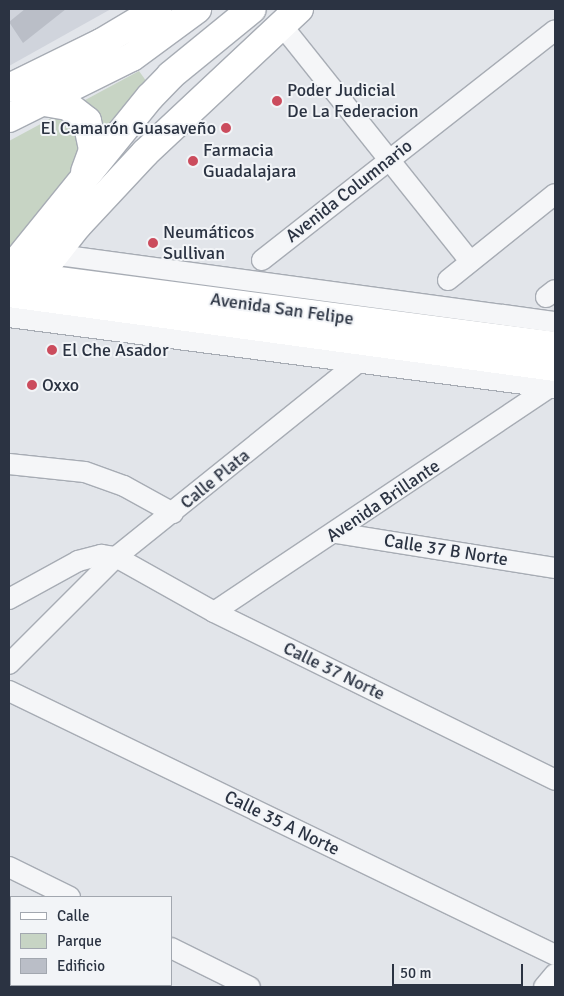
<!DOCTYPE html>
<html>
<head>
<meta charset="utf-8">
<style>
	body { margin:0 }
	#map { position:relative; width:564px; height:996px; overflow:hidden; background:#e2e5ea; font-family:Signika,sans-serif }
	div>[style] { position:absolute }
	.built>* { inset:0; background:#d0d4dc }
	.green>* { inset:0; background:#c7d4c4 }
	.building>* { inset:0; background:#babec7 }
	.roads { filter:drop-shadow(1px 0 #a7acb4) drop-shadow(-1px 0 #a7acb4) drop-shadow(0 1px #a7acb4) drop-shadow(0 -1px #a7acb4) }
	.minor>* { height:20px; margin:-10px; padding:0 10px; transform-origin:10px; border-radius:10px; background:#f5f6f8 }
	.secondary>* { height:28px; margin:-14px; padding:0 14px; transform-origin:14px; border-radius:14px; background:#fff }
	.primary>* { height:28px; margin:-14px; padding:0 14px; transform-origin:14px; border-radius:14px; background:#fff }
	.dots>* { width:14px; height:14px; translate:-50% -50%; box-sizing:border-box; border:2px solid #f2f4f7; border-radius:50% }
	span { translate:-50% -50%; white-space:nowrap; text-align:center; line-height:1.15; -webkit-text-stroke:4px #f2f4f7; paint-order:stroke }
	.poi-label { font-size:18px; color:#2b3342 }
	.left { translate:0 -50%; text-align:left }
	.right { translate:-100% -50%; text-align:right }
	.street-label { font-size:18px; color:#2b3342 }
	.frame { position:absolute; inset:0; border:10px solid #2b3342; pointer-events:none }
	.legend { position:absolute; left:10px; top:896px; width:162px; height:90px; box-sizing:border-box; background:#f2f4f7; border:1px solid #a2a7af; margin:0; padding:6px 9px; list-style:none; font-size:15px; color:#2b3342 }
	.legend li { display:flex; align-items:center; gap:10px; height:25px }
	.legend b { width:25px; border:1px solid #a2a7af }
	.scale { position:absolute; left:392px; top:964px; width:131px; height:22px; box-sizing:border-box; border:2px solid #2b3342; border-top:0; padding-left:6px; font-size:15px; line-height:18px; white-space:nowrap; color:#2b3342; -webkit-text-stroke:4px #f2f4f7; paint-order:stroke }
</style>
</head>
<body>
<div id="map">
	<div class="built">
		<div style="clip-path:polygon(9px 9px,111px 9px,9px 66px)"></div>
	</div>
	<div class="green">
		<div style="clip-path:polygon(139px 71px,149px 85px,9px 249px,9px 141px)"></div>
	</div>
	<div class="building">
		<div style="clip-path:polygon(25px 9px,66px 9px,23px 43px,9px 22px)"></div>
	</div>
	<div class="roads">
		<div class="minor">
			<div style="left:280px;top:23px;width:305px;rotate:51.4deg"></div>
			<div style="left:44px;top:253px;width:516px;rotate:7.69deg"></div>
			<div style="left:262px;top:260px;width:372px;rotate:-38.1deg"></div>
			<div style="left:448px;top:280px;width:137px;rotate:-38.8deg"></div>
			<div style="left:546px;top:297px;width:11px;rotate:-38deg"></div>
			<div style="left:9px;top:317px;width:551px;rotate:7.41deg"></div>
			<div style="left:9px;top:464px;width:76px;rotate:6deg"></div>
			<div style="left:85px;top:472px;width:41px;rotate:19.7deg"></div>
			<div style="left:124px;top:486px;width:56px;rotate:28.9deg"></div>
			<div style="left:336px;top:533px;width:222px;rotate:9.1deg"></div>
			<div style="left:9px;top:599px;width:79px;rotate:-28.8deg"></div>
			<div style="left:78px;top:561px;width:24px;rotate:-15deg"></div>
			<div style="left:101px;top:555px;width:15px;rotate:8deg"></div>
			<div style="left:116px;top:557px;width:112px;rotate:29.3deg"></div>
			<div style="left:214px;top:612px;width:380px;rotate:26.2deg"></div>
			<div style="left:214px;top:612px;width:404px;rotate:-33.8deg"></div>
			<div style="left:9px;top:664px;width:151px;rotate:-45deg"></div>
			<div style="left:116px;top:557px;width:319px;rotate:-38.8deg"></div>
			<div style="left:9px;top:691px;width:606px;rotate:25.8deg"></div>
			<div style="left:9px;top:867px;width:68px;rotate:26.2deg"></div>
			<div style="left:171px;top:948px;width:88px;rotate:26.3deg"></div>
			<div style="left:544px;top:987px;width:17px;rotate:-50deg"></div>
		</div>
		<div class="secondary">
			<div style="left:9px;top:88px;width:102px;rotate:-26.1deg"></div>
			<div style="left:101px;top:43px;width:66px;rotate:-30.8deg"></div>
			<div style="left:9px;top:271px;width:28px;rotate:15deg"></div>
			<div style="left:36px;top:278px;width:523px;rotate:7.46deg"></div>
			<div style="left:26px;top:291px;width:83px;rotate:-51.9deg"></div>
			<div style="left:77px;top:226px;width:100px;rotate:-47deg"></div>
			<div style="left:145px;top:153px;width:211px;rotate:-43.1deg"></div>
			<div style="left:9px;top:293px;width:551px;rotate:7.72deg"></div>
		</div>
		<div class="primary">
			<div style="left:39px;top:101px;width:29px;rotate:10deg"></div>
			<div style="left:68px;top:106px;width:24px;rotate:38deg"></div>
			<div style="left:87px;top:121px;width:30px;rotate:78deg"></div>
			<div style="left:93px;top:150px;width:23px;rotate:110deg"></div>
			<div style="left:9px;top:118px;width:137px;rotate:-26.4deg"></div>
			<div style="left:132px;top:57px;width:81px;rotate:-36.4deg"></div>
			<div style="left:9px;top:271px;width:224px;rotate:-51deg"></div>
			<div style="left:150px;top:97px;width:30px;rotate:-46deg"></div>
			<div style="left:171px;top:75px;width:104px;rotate:-39.2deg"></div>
		</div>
	</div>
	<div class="dots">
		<div style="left:277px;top:101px;background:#cb4c5d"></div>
		<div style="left:226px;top:128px;background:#cb4c5d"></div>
		<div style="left:193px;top:161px;background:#cb4c5d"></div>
		<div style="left:153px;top:243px;background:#cb4c5d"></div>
		<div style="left:52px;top:350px;background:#cb4c5d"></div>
		<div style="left:32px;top:385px;background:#cb4c5d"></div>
	</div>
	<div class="poi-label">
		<span class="left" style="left:287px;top:101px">Poder Judicial<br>De La Federacion</span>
		<span class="right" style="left:216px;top:128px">El Camarón Guasaveño</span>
		<span class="left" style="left:203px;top:161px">Farmacia<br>Guadalajara</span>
		<span class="left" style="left:163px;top:243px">Neumáticos<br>Sullivan</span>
		<span class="left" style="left:62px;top:350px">El Che Asador</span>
		<span class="left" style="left:42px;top:385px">Oxxo</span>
	</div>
	<div class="street-label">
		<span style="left:349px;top:191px;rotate:-38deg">Avenida Columnario</span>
		<span style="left:282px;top:309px;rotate:8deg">Avenida San Felipe</span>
		<span style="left:215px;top:479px;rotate:-39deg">Calle Plata</span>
		<span style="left:383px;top:501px;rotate:-34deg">Avenida Brillante</span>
		<span style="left:446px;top:550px;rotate:9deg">Calle 37 B Norte</span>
		<span style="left:334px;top:671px;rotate:26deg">Calle 37 Norte</span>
		<span style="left:282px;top:823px;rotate:26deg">Calle 35 A Norte</span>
	</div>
	<div class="frame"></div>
	<ul class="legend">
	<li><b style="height:6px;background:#fff"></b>Calle</li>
	<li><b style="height:14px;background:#c7d4c4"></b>Parque</li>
	<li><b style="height:14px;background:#babec7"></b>Edificio</li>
	</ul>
	<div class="scale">50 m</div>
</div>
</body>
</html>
